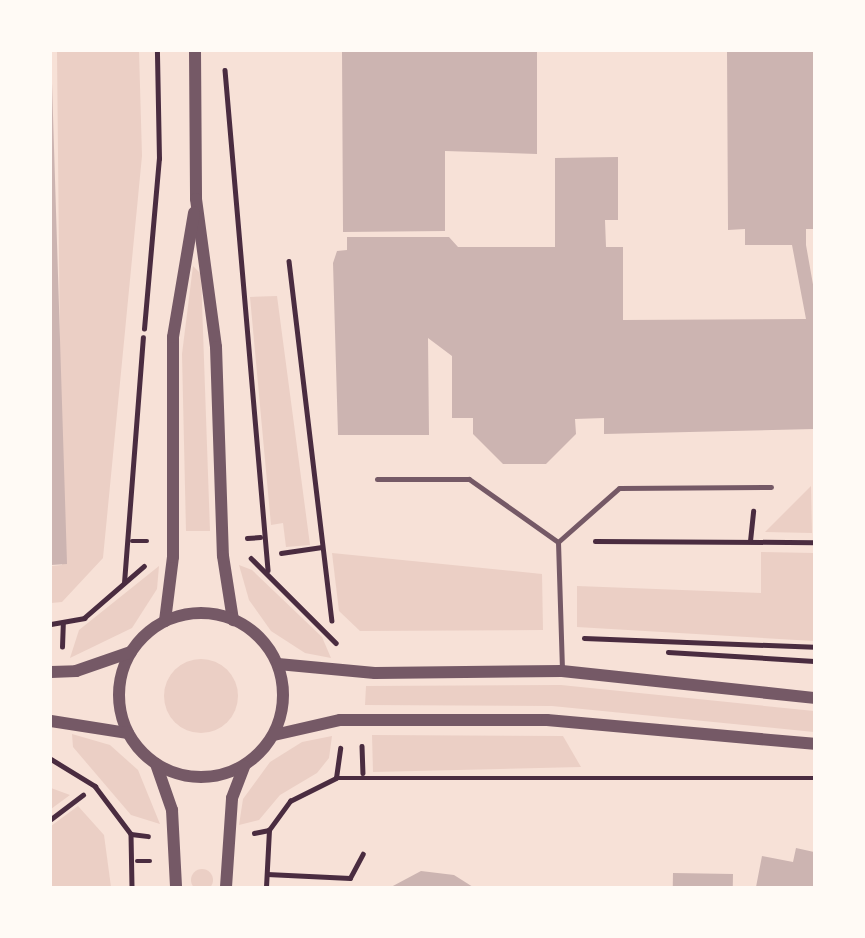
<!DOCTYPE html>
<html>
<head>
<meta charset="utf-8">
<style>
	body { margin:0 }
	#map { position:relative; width:865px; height:938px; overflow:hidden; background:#f7e1d7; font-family:Figtree,sans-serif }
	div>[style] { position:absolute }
	.green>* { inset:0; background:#ebcfc5 }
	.round { border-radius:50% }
	.building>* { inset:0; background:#ccb4b1; transform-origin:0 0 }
	.path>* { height:4.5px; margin:-2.25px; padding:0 2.25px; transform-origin:2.25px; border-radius:2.25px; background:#4a2c40 }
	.service>* { height:5px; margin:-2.5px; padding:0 2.5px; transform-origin:2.5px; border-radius:2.5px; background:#755966 }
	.tertiary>* { height:12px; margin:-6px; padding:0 6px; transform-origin:6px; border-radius:6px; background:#755966 }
	.tertiary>.ring { margin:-6px; padding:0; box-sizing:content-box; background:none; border:12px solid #755966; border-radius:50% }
	span { translate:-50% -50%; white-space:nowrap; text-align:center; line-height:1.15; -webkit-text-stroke:6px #fffaf5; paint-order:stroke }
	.frame { position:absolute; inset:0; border:52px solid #fffaf5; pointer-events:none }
</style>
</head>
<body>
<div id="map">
	<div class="green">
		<div style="clip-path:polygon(57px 51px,139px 51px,142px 156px,103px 558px,62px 602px,51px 603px,51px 566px,62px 565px)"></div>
		<div style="clip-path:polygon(193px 266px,201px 274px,210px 531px,186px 531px,182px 354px)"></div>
		<div style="clip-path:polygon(277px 296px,310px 545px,286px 547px,283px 523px,271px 525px,250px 297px)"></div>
		<div style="clip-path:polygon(811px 486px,812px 533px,765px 532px)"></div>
		<div style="clip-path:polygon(761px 552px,814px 553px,814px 641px,577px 627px,577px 586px,761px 593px)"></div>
		<div style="clip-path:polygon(332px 553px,542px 574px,543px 630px,360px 631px,339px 611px)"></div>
		<div style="clip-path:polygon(239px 565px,252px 570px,322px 637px,331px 658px,305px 653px,271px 631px,249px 600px)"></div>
		<div style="clip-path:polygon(159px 566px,157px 589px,132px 628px,70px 658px,79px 630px)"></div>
		<div class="round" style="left:164px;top:659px;width:74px;height:74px"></div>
		<div style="clip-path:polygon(561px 685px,814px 711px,814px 732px,552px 706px,365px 705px,366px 686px)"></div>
		<div style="clip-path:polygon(72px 734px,110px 745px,138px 770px,160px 824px,131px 815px,73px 747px)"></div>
		<div style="clip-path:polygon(372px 735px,563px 736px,581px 767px,373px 772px)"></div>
		<div style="clip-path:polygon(332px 736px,329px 758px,317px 773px,280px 795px,259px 820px,239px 825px,243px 799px,270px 762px,302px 742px)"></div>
		<div style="clip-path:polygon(51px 788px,70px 795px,51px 809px)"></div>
		<div style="clip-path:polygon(78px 806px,104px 835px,111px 887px,51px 887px,51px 826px)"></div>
		<div class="round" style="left:191px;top:869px;width:22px;height:22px"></div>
	</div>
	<div class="building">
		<div style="clip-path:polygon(51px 51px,67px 564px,51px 565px)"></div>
		<div style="clip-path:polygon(342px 51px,537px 51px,537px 154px,445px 151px,445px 231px,343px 232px)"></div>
		<div style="clip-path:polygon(727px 51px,814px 51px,814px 229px,806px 229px,806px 245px,814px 290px,814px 429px,604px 434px,604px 418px,575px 419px,576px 434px,546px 464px,503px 464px,473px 434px,473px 418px,452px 418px,452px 356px,428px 338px,429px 435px,338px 435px,333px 263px,337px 251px,347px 250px,347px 237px,449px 237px,458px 247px,555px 247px,555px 158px,618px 157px,618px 220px,605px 220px,606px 247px,623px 247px,623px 320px,806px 319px,792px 245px,745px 245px,745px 229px,728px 230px)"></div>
		<div style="clip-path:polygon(796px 848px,814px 852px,814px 887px,756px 887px,762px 856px,793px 862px)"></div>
		<div style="clip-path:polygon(421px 871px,454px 875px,473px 887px,391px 887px)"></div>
		<div style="left:673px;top:873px;width:60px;height:14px;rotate:1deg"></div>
	</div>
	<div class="path">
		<div style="left:225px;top:70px;width:502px;rotate:85.08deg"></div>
		<div style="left:289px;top:261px;width:362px;rotate:83.2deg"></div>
		<div style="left:144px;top:329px;width:171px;rotate:-85deg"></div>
		<div style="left:159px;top:159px;width:108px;rotate:-91.1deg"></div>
		<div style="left:247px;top:538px;width:13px;rotate:-4deg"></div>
		<div style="left:132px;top:541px;width:15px"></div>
		<div style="left:595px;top:541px;width:219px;rotate:0.3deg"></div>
		<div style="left:750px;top:541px;width:30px;rotate:-84deg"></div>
		<div style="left:281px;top:553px;width:41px;rotate:-8.3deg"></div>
		<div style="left:251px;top:558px;width:120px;rotate:45deg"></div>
		<div style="left:124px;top:583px;width:246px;rotate:-85.6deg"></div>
		<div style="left:51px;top:624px;width:34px;rotate:-10deg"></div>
		<div style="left:84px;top:618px;width:79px;rotate:-40.9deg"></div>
		<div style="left:584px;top:638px;width:230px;rotate:2.2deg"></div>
		<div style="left:62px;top:647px;width:24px;rotate:-88deg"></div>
		<div style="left:668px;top:652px;width:146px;rotate:3.5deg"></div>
		<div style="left:362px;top:746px;width:27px;rotate:88deg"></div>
		<div style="left:51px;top:759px;width:52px;rotate:31.5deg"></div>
		<div style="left:95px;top:786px;width:60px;rotate:53.1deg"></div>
		<div style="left:131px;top:834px;width:17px;rotate:7deg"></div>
		<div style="left:336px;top:778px;width:30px;rotate:-82deg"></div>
		<div style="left:51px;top:819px;width:40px;rotate:-37deg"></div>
		<div style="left:254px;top:833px;width:15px;rotate:-11deg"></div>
		<div style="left:269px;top:830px;width:36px;rotate:-54deg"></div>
		<div style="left:290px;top:801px;width:51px;rotate:-26.6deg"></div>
		<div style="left:336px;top:778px;width:478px"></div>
		<div style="left:131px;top:834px;width:53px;rotate:88.9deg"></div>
		<div style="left:137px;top:861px;width:13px"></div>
		<div style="left:267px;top:874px;width:83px;rotate:2.8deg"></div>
		<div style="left:350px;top:878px;width:27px;rotate:-62deg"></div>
		<div style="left:266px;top:887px;width:57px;rotate:-87deg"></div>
	</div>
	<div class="service">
		<div style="left:377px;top:479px;width:92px"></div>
		<div style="left:469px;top:479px;width:109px;rotate:35.3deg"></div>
		<div style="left:558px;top:542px;width:81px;rotate:-41.5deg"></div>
		<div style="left:619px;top:488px;width:152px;rotate:-0.4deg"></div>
		<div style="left:558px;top:542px;width:129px;rotate:88.2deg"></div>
	</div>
	<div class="tertiary">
		<div style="left:195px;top:51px;width:148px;rotate:89.6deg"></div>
		<div style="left:196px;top:199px;width:149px;rotate:82.3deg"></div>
		<div style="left:216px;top:347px;width:209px;rotate:88.1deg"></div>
		<div style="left:223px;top:556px;width:65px;rotate:81.1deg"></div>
		<div class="ring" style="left:119px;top:613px;width:152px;height:152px"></div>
		<div style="left:165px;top:621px;width:64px;rotate:-82.9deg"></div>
		<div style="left:173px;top:557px;width:220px;rotate:-90deg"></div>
		<div style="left:173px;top:337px;width:126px;rotate:-80.4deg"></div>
		<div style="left:278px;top:664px;width:97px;rotate:5.3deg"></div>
		<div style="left:375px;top:673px;width:187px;rotate:-0.6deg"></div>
		<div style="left:562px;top:671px;width:253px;rotate:6.1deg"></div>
		<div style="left:51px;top:672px;width:25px;rotate:-2deg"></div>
		<div style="left:76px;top:671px;width:58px;rotate:-19.1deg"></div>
		<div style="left:51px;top:721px;width:78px;rotate:8.9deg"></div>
		<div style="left:274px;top:735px;width:68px;rotate:-12.8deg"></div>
		<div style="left:340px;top:720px;width:207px"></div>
		<div style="left:547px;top:720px;width:268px;rotate:5.1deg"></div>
		<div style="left:156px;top:764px;width:49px;rotate:70.8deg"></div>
		<div style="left:172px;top:810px;width:77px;rotate:87deg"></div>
		<div style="left:226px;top:887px;width:89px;rotate:-86.1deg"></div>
		<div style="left:232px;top:798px;width:34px;rotate:-69deg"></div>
	</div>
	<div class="frame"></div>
</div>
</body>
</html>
